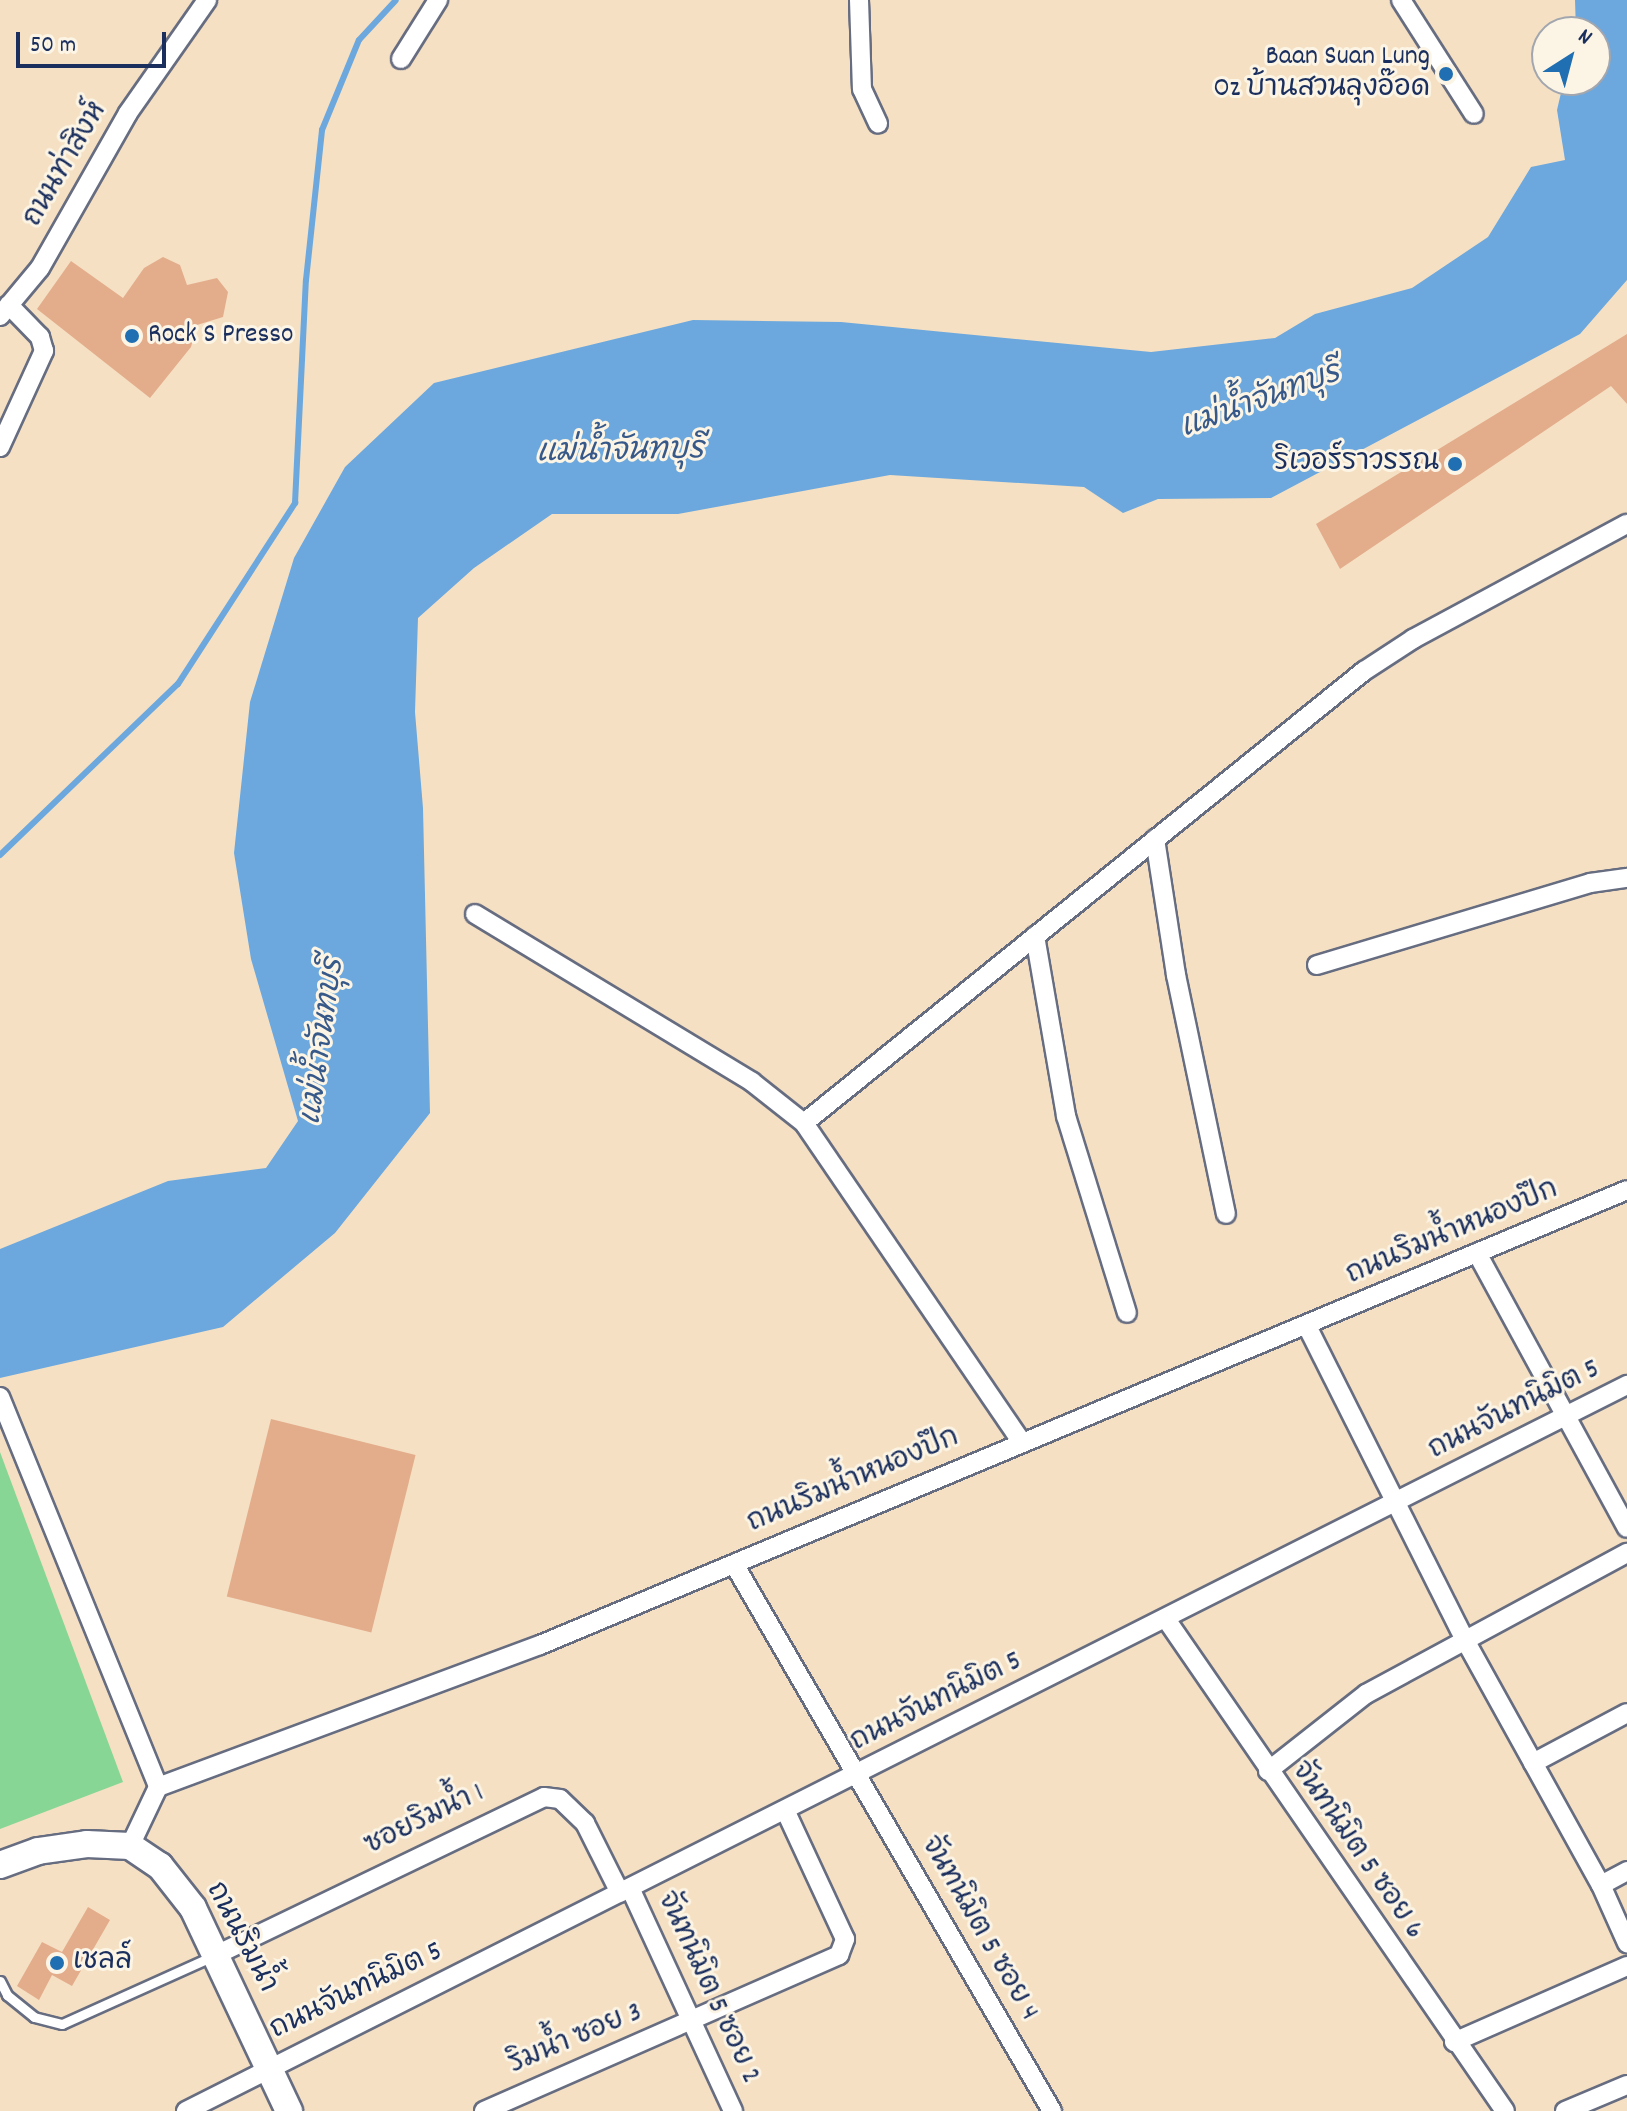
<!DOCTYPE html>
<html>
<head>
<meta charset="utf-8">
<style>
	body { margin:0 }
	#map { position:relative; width:1627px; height:2111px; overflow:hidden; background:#f5e0c3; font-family:Dekko,"Playpen Sans Thai",sans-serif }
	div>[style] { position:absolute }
	.green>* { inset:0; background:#87d695 }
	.water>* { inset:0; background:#6ca8dd }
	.stream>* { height:6px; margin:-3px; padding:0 3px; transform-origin:3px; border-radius:3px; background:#6ca8dd }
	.building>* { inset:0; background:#e3ad8c; transform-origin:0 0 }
	.roads { filter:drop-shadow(2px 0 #676d81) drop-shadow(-2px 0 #676d81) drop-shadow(0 2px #676d81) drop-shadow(0 -2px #676d81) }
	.service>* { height:9px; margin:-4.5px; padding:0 4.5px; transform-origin:4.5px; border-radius:4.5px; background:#fff }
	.minor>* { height:18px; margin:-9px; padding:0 9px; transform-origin:9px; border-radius:9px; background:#fff }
	.secondary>* { height:26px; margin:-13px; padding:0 13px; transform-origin:13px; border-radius:13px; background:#fff }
	.dots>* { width:22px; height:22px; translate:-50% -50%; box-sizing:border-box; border:4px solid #fcf5e5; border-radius:50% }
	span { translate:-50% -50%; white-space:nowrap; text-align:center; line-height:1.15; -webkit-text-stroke:6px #fcf5e5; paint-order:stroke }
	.poi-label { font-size:28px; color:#1b2f5e }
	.right { translate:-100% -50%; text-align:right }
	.left { translate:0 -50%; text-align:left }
	.street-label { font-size:28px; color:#1b2f5e }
	.water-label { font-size:30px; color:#37598a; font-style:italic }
	.north { position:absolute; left:1531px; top:16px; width:80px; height:80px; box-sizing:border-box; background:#fcf5e5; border:2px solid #a2a6af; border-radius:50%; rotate:36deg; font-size:22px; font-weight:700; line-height:32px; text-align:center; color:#1b2f5e }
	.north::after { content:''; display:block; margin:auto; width:28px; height:36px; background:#1f6fb2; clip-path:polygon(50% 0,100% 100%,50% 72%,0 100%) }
	.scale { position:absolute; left:16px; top:32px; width:150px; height:36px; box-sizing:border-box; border:4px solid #1b2f5e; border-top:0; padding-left:10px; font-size:24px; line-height:28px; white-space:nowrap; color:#1b2f5e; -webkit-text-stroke:6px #fcf5e5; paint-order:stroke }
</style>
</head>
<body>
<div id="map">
	<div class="green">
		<div style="clip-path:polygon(0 1452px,123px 1782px,0 1829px)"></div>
	</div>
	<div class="water">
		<div style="clip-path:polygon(1575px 0,1627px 0,1627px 280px,1580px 334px,1271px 498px,1158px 499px,1123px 513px,1084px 487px,890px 475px,678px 514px,552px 514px,474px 568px,418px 618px,415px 712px,423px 808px,430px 1113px,335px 1233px,223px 1327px,0 1378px,0 1249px,168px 1181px,266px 1168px,298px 1121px,251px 959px,234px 853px,250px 702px,294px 558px,345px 467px,434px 383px,693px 320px,841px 322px,1151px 352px,1275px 338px,1315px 314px,1412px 288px,1488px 237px,1531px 167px,1565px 160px,1557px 110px,1564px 80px,1595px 80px,1595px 32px,1576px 32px)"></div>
	</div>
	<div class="stream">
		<div style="left:0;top:855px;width:247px;rotate:-43.9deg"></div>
		<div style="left:178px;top:684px;width:216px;rotate:-57.1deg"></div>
		<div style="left:295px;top:503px;width:223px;rotate:-87.2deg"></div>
		<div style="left:306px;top:280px;width:151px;rotate:-83.9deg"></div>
		<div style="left:322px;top:130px;width:97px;rotate:-67.7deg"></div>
		<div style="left:359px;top:40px;width:54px;rotate:-47.2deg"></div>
	</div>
	<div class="building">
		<div style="clip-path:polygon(163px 257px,180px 265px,187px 285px,217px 278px,228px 292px,223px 317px,197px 325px,191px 347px,150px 398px,37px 309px,71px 261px,123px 298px,144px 268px)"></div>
		<div style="clip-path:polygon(1627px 334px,1627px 404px,1611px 386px,1340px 569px,1316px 524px)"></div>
		<div style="left:271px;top:1419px;width:149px;height:183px;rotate:14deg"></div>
		<div style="clip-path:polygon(88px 1907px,110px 1920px,72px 1986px,52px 1975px,39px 2000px,17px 1986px,42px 1942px,62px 1952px)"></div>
	</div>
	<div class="roads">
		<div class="service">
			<div style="left:0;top:1981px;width:16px;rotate:63deg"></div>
			<div style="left:7px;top:1995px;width:35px;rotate:39deg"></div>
			<div style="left:34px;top:2017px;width:29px;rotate:14deg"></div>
			<div style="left:62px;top:2024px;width:166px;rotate:-24.2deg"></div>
		</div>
		<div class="minor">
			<div style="left:859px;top:0;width:89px;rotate:88.1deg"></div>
			<div style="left:862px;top:89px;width:38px;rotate:65deg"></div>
			<div style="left:1401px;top:0;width:135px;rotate:57.4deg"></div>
			<div style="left:401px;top:59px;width:70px;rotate:-57.9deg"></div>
			<div style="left:0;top:316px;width:62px;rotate:-50.2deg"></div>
			<div style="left:40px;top:268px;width:178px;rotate:-60.4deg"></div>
			<div style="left:128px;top:113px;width:138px;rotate:-55deg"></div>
			<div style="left:0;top:447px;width:106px;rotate:-65.4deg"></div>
			<div style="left:44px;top:351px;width:15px;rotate:-106deg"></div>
			<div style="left:40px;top:337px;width:45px;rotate:-134.1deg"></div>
			<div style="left:1155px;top:839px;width:138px;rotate:81.2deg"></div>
			<div style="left:1176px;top:975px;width:244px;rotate:78.2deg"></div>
			<div style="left:475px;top:914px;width:324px;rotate:31.2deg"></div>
			<div style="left:752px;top:1082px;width:66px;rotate:38.3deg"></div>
			<div style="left:804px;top:1123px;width:384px;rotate:55.7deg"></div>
			<div style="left:1035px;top:936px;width:183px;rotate:80.2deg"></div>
			<div style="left:1066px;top:1116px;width:206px;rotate:72.8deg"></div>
			<div style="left:1317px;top:965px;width:285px;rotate:-16.7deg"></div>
			<div style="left:1590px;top:883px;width:37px;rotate:-8deg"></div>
			<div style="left:804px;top:1123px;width:720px;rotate:-38.91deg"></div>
			<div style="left:1364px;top:671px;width:59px;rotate:-33.1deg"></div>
			<div style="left:1413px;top:639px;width:243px;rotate:-28.3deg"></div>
			<div style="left:1477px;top:1253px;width:313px;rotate:61.4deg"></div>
			<div style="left:1307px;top:1326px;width:352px;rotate:63.3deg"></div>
			<div style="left:1465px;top:1640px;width:280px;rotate:61deg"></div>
			<div style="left:1601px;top:1885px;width:64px;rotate:65.9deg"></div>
			<div style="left:0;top:1397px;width:421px;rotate:67.9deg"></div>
			<div style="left:734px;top:1564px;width:633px;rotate:59.83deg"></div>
			<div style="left:1166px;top:1619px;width:597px;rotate:55.43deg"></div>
			<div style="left:1533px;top:1763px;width:106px;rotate:-28deg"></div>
			<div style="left:1268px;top:1771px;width:125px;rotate:-38.2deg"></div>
			<div style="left:1366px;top:1694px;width:297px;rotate:-28.4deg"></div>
			<div style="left:130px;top:1846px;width:65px;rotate:-64.6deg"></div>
			<div style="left:158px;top:1787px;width:408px;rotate:-20.4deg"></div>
			<div style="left:540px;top:1645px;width:1178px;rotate:-22.71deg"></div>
			<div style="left:1601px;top:1885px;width:30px;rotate:-28deg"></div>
			<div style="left:630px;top:1888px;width:246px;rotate:65.2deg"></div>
			<div style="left:216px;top:1955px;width:364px;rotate:-25.7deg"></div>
			<div style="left:544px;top:1797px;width:16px;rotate:7deg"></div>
			<div style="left:560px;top:1799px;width:35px;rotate:44deg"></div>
			<div style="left:585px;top:1823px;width:78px;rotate:63.4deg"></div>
			<div style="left:1454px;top:2042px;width:189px;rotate:-23.7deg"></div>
			<div style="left:186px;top:2111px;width:1614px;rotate:-26.74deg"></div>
			<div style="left:484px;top:2111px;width:388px;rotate:-23.7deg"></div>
			<div style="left:839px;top:1955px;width:17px;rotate:-69deg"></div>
			<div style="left:845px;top:1939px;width:142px;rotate:-114.9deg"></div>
			<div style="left:1565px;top:2111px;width:67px;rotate:-22.8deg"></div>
		</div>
		<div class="secondary">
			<div style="left:0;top:1865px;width:40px;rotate:-20.2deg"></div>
			<div style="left:38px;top:1851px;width:49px;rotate:-8.1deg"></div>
			<div style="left:87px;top:1844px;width:43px;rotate:2.7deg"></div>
			<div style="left:130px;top:1846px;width:36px;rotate:34deg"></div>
			<div style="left:160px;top:1866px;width:53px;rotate:51.8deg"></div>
			<div style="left:193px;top:1908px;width:225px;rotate:64.7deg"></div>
		</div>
	</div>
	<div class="dots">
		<div style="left:1446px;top:74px;background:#1f6fb2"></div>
		<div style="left:132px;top:336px;background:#1f6fb2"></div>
		<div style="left:1455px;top:464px;background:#1f6fb2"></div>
		<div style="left:57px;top:1963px;background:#1f6fb2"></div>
	</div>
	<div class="poi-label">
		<span class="right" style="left:1430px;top:74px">Baan Suan Lung<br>Oz บ้านสวนลุงอ๊อด</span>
		<span class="left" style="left:148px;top:336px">Rock S Presso</span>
		<span class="right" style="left:1439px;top:464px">ริเวอร์ราวรรณ</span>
		<span class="left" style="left:73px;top:1963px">เชลล์</span>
	</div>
	<div class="street-label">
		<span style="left:67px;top:165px;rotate:-60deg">ถนนท่าสิงห์</span>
		<span style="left:1453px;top:1234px;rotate:-23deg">ถนนริมน้ำหนองปึก</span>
		<span style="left:1515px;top:1411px;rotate:-27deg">ถนนจันทนิมิต 5</span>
		<span style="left:854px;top:1482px;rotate:-23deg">ถนนริมน้ำหนองปึก</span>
		<span style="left:937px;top:1703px;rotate:-27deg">ถนนจันทนิมิต 5</span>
		<span style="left:425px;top:1821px;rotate:-26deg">ซอยริมน้ำ 1</span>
		<span style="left:1356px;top:1851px;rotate:55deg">จันทนิมิต 5 ซอย 6</span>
		<span style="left:978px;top:1929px;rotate:60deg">จันทนิมิต 5 ซอย 4</span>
		<span style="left:240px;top:1938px;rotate:62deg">ถนนริมน้ำ</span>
		<span style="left:707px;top:1988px;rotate:65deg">จันทนิมิต 5 ซอย 2</span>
		<span style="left:357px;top:1992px;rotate:-26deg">ถนนจันทนิมิต 5</span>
		<span style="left:576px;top:2040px;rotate:-23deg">ริมน้ำ ซอย 3</span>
	</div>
	<div class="water-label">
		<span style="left:1261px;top:403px;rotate:-20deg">แม่น้ำจันทบุรี</span>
		<span style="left:620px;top:454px;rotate:-1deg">แม่น้ำจันทบุรี</span>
		<span style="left:325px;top:1042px;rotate:-82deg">แม่น้ำจันทบุรี</span>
	</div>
	<div class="north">N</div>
	<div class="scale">50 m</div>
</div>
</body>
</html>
